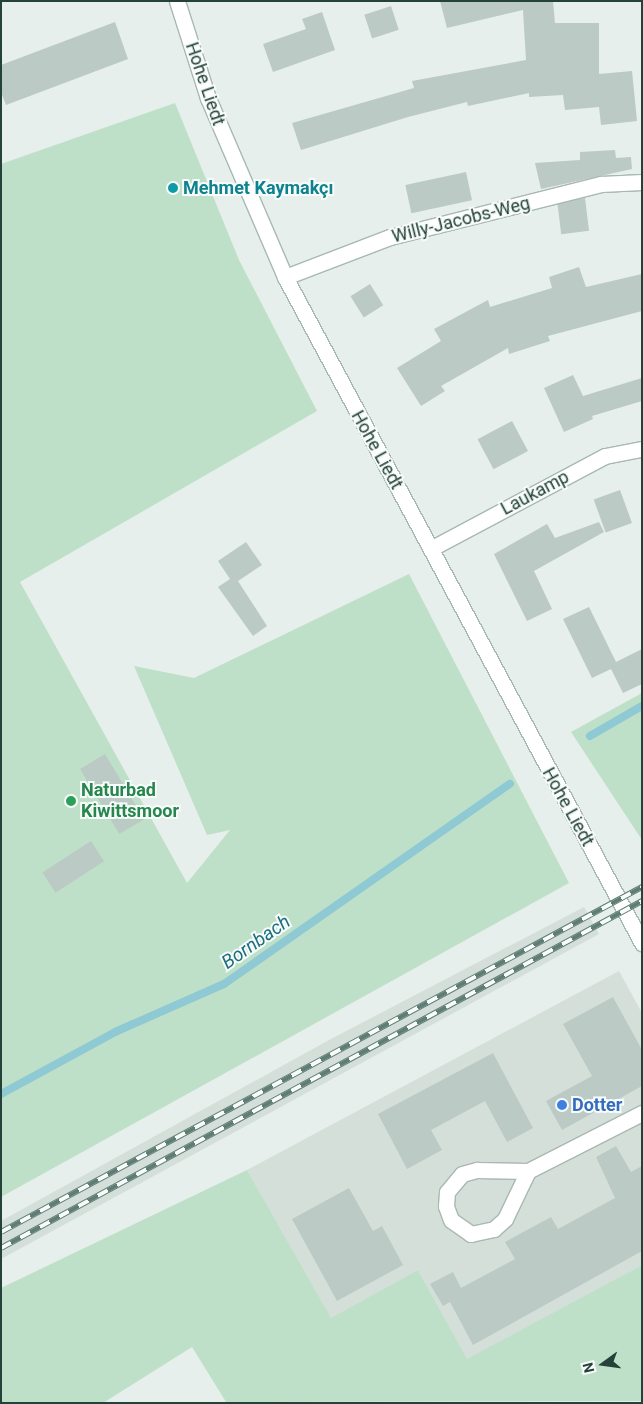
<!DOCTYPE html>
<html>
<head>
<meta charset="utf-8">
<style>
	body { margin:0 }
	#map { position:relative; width:643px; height:1404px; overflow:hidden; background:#e6efeb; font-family:Roboto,sans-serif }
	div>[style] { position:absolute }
	.built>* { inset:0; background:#d4dfda }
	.green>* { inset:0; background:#bfe0c8 }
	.stream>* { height:8px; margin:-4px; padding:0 4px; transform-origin:4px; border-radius:4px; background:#8ec9d4 }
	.building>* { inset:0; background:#bbcac4; transform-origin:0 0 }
	.roads { filter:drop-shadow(1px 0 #a8b8b2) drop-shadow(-1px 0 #a8b8b2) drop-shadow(0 1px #a8b8b2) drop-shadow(0 -1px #a8b8b2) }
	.street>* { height:15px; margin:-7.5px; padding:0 7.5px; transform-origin:7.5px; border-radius:7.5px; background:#fff }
	.secondary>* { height:15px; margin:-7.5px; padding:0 7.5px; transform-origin:7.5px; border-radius:7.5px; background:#fff }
	.rail>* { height:5.5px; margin-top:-2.75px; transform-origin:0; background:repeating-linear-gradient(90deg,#f7fbf9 0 11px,#5f7d75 0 22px); box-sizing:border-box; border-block:1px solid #5f7d75 }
	.dots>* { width:14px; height:14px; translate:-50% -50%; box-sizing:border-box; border:2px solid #f7fbf9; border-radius:50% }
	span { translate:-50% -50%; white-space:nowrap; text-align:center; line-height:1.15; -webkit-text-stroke:4px #f7fbf9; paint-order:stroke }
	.street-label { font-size:18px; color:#24423a }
	.culture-label { font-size:18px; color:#0d838f; font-weight:700 }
	.left { translate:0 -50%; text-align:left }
	.leisure-label { font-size:18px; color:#27864d; font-weight:700 }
	.shop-label { font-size:18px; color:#366cbe; font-weight:700 }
	.water-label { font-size:19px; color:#1c6f80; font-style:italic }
	.frame { position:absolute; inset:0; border:2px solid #24423a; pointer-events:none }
	.north { position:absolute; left:578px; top:1339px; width:50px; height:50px; -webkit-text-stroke:4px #f7fbf9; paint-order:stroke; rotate:256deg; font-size:14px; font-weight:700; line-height:20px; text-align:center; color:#24423a }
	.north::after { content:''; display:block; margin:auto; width:18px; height:22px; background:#24423a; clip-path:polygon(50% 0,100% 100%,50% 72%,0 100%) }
</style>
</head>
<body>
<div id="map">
	<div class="built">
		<div style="clip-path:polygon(584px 907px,599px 934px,1px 1259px,1px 1221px,329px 1040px)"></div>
		<div style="clip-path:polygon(619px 971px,642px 1013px,642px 1265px,467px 1360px,418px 1270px,331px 1319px,247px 1170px)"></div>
	</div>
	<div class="green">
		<div style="clip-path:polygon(175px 103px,239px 260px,317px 411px,20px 582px,187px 883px,230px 830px,207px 835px,134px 666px,194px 678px,409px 574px,569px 883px,1px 1197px,1px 164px)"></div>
		<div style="clip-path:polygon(642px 693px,642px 840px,571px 732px)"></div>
		<div style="clip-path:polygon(247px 1170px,331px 1318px,418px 1270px,467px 1359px,642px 1265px,642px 1401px,226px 1402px,192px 1347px,103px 1403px,1px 1403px,1px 1288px)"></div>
	</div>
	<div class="stream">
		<div style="left:590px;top:736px;width:60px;rotate:-30deg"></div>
		<div style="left:1px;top:1094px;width:130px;rotate:-28.5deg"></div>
		<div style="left:115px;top:1032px;width:119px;rotate:-23.8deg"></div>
		<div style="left:224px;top:984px;width:349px;rotate:-35deg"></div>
	</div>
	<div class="building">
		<div style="clip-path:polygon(440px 1px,553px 1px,555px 23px,599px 23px,599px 74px,632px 71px,637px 121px,601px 125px,599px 107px,565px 110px,563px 95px,529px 97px,529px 93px,468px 106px,467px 102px,408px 117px,301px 150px,292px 123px,414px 88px,412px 81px,526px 60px,523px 10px,447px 28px)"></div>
		<div style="left:391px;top:6px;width:25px;height:28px;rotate:72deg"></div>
		<div style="clip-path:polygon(322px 12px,335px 50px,273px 72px,263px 44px,306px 29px,302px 19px)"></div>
		<div style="clip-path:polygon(115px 22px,128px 59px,6px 105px,1px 92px,1px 65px)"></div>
		<div style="clip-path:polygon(615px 150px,616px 158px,631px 157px,632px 169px,541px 189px,535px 163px,580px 160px,580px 152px)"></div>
		<div style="left:466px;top:172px;width:29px;height:62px;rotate:78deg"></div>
		<div style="left:585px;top:198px;width:33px;height:28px;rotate:83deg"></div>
		<div style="clip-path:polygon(579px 267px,586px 287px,642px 274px,642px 311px,548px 336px,550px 341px,509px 354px,508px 348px,441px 386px,445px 391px,421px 406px,397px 368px,441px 341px,434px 329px,488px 300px,490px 307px,552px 288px,549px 277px)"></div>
		<div style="left:370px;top:284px;width:25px;height:23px;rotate:58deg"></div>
		<div style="clip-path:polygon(573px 375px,583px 396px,642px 378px,642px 401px,592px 416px,593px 419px,564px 432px,544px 388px)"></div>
		<div style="left:512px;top:421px;width:34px;height:39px;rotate:62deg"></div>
		<div style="left:620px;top:490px;width:35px;height:28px;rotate:70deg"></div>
		<div style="clip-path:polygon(599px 522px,604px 532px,534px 571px,552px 609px,527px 621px,494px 554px,547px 524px,555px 538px)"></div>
		<div style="clip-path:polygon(246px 542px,262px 565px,238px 581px,267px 626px,253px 636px,218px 587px,230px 579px,218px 561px)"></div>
		<div style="clip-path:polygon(589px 607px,616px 662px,642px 649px,642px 684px,623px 693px,611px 669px,592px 678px,563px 619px)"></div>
		<div style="left:105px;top:754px;width:76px;height:29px;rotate:59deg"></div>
		<div style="left:91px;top:841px;width:24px;height:58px;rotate:57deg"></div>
		<div style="clip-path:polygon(613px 997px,642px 1050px,642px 1086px,562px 1130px,546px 1101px,592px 1076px,563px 1024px)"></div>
		<div style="clip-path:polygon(493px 1053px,533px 1128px,507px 1142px,485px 1101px,431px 1130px,442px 1150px,407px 1169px,378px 1114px)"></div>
		<div style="clip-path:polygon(616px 1146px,631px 1172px,642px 1166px,642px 1251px,473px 1345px,450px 1302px,443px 1306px,430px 1284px,453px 1272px,461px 1288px,515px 1259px,505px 1242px,551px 1217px,558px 1229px,615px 1198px,596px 1157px)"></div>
		<div style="clip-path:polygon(349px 1188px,373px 1231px,382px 1226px,403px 1265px,337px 1301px,292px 1219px)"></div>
	</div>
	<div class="roads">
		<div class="street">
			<div style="left:285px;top:277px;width:112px;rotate:-20.9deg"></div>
			<div style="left:390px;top:237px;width:218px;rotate:-14.1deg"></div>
			<div style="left:601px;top:184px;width:41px;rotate:-2.8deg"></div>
			<div style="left:432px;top:548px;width:196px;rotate:-28deg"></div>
			<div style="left:605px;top:456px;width:38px;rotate:-11deg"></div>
			<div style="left:528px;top:1171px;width:53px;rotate:115.6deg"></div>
			<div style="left:505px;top:1219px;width:15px;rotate:138deg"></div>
			<div style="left:494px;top:1229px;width:24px;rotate:168deg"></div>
			<div style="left:471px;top:1234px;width:24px;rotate:-145deg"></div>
			<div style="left:451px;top:1220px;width:15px;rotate:-110deg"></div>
			<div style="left:446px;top:1206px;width:14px;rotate:-86deg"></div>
			<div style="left:447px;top:1192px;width:23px;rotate:-50deg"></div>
			<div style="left:462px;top:1174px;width:16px;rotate:-15deg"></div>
			<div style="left:477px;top:1170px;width:51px;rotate:1.1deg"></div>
			<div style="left:528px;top:1171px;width:128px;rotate:-27deg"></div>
		</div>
		<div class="secondary">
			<div style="left:177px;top:1px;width:102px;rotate:72.3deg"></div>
			<div style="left:208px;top:98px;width:195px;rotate:66.7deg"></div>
			<div style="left:285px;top:277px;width:756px;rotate:61.81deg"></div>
		</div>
	</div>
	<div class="rail">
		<div style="left:1px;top:1232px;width:728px;rotate:-28.29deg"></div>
		<div style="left:1px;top:1248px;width:729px;rotate:-28.43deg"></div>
	</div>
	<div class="dots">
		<div style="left:173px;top:188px;background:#0f9aa8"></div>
		<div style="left:71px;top:801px;background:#2e9e5b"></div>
		<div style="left:562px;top:1105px;background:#3f7fe0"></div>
	</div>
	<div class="street-label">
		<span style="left:205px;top:84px;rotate:71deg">Hohe Liedt</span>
		<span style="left:461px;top:220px;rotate:-14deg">Willy-Jacobs-Weg</span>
		<span style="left:377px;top:450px;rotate:61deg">Hohe Liedt</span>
		<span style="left:535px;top:493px;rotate:-28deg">Laukamp</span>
		<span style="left:568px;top:807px;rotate:61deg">Hohe Liedt</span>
	</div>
	<div class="culture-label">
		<span class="left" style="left:183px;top:188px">Mehmet Kaymakçı</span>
	</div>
	<div class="leisure-label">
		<span class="left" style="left:81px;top:801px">Naturbad<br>Kiwittsmoor</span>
	</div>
	<div class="shop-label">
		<span class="left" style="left:572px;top:1105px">Dotter</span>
	</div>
	<div class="water-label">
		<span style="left:256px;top:942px;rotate:-35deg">Bornbach</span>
	</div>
	<div class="frame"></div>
	<div class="north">N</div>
</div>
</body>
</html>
